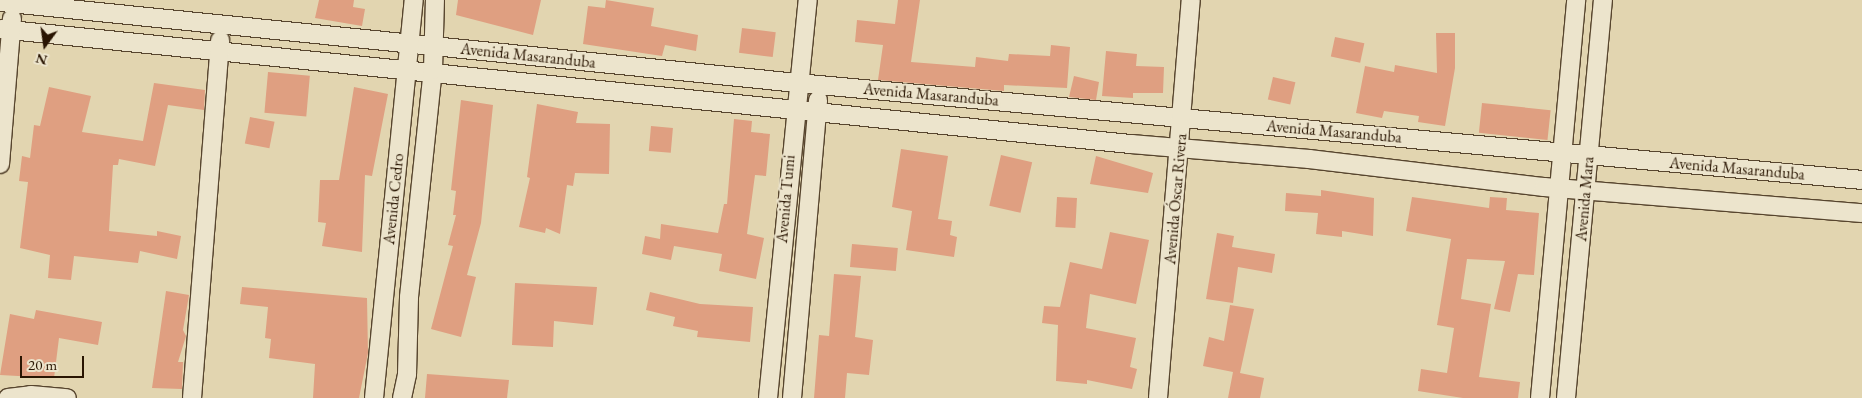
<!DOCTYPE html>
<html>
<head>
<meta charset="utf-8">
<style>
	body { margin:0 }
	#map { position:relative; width:1862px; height:398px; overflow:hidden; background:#e2d5b0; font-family:"EB Garamond",serif }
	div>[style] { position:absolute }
	.building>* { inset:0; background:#df9f81; transform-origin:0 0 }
	.roads { filter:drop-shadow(1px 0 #57452e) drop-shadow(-1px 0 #57452e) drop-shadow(0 1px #57452e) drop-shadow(0 -1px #57452e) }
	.street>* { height:18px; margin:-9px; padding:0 9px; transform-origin:9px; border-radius:9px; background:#ece4cc }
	span { translate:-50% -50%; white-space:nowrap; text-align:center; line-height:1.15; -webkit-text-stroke:4.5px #ece4cc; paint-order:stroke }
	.street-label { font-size:16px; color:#291502 }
	.north { position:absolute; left:20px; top:20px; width:50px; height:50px; -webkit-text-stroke:4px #ece4cc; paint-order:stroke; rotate:194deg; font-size:14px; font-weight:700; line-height:20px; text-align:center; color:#291502 }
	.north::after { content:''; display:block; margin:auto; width:18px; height:22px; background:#291502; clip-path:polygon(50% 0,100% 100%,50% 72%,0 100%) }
	.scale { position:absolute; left:20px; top:356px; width:64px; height:22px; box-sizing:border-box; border:2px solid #291502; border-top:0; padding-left:6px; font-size:15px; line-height:18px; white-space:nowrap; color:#291502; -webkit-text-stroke:4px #ece4cc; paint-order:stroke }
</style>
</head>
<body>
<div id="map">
	<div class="building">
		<div style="clip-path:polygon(319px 0,354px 0,353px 7px,365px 9px,362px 26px,315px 18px)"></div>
		<div style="clip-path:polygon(458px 0,541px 0,533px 35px,456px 15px)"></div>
		<div style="clip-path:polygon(606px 0,654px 8px,651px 26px,698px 35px,696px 51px,665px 45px,662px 56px,583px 44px,588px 6px,605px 8px)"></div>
		<div style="clip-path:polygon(898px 0,920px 0,911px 62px,975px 67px,976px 57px,1008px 61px,1009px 54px,1050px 56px,1051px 45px,1070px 47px,1067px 88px,1004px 85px,1004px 91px,878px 80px,883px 45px,855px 42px,857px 20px,895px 24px)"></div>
		<div style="left:742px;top:28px;width:34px;height:25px;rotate:7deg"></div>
		<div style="clip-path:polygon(1436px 33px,1455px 33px,1455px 68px,1445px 126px,1418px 122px,1419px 116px,1384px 111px,1382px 118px,1356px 113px,1365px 66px,1394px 72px,1395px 65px,1437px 73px)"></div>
		<div style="left:1335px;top:37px;width:30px;height:20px;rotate:12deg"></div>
		<div style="clip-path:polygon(1106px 51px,1137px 54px,1136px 66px,1164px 67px,1163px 93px,1133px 93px,1133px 98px,1102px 96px)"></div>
		<div style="left:268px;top:72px;width:42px;height:41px;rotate:5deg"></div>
		<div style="clip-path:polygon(1074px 76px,1099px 82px,1096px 100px,1069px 97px)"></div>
		<div style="left:1273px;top:77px;width:23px;height:23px;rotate:13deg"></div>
		<div style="clip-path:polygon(154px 83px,205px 90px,204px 110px,168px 105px,155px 166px,119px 159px,118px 165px,113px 165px,109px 231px,157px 236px,157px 231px,181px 236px,177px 259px,140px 251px,138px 263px,74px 256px,71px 280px,48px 278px,50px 255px,20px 248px,28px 182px,19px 181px,22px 156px,30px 158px,34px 125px,40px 126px,49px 87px,91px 96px,82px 132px,143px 141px)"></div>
		<div style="clip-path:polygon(354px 87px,388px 94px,372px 176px,365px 175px,362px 252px,322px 246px,326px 223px,318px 222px,320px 180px,339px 180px)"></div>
		<div style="clip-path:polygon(461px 100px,493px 105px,481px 223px,467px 275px,476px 277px,461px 337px,431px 329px,453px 246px,448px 245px,456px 215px,453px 215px,456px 191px,451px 190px)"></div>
		<div style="left:1482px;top:103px;width:69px;height:30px;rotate:6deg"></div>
		<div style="clip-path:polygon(537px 104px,578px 112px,576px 123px,610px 124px,609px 174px,575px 173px,573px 186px,567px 185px,560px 234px,546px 228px,545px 233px,519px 227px,530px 178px,527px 177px)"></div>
		<div style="left:250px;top:117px;width:25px;height:27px;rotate:11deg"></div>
		<div style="clip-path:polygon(734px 119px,752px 121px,751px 132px,770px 134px,766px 176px,755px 175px,747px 234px,764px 238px,756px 279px,719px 271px,722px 254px,674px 246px,671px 260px,642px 254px,645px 236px,660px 239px,661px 224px,718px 233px,724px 204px,727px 204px)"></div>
		<div style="left:651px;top:126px;width:22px;height:25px;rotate:5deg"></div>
		<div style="clip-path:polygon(901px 149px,948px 156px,938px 219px,952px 221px,950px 235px,957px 237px,954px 257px,906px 250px,912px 211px,892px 207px)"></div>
		<div style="left:1001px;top:155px;width:32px;height:52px;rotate:13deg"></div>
		<div style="clip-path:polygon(1096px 156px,1153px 173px,1148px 193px,1090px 184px)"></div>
		<div style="clip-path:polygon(1321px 190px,1374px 198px,1373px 236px,1342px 231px,1342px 237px,1316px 234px,1318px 213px,1285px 211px,1286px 193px,1321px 196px)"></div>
		<div style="left:1057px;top:197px;width:20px;height:30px;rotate:3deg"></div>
		<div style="clip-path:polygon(1412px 197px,1489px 208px,1490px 197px,1507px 198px,1506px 210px,1539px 213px,1534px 275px,1518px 274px,1510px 312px,1494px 309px,1505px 261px,1467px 259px,1461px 299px,1491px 304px,1479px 377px,1520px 382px,1518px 398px,1463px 398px,1418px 391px,1421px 369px,1447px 373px,1454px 328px,1437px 325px,1451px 239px,1406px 231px)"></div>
		<div style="clip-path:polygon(1110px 232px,1149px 240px,1136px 304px,1090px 294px,1086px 328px,1136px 338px,1130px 367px,1137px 369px,1132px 389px,1087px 380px,1087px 384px,1056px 381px,1058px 325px,1042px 323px,1044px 306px,1060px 307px,1070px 262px,1102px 269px)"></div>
		<div style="clip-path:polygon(1217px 233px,1234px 236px,1232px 247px,1275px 254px,1272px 273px,1238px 267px,1233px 303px,1206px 299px)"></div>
		<div style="left:852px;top:244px;width:46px;height:23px;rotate:5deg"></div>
		<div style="clip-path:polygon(834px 274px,861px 276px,855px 337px,873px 340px,869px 375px,847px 373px,845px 398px,814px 398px,819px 335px,829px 336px)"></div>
		<div style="clip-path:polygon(515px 283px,597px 287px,593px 325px,554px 321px,553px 347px,512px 345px)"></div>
		<div style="clip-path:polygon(242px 287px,367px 298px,368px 353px,359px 398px,313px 398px,315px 364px,269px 358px,271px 339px,265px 338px,268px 307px,240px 304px)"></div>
		<div style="clip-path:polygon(166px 291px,189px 295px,183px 330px,186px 336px,178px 362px,183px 362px,182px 389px,152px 388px)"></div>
		<div style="clip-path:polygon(650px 292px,700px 304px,753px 307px,750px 342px,697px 337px,698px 331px,673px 326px,675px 317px,646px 310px)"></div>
		<div style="clip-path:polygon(1230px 305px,1254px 309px,1240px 373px,1264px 378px,1260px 398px,1228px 398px,1233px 372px,1203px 366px,1209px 337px,1224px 341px)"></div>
		<div style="clip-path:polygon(36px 310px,102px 322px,98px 345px,59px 338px,54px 378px,0 375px,10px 314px,34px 319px)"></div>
		<div style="clip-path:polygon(427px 374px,509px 380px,507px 398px,425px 398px)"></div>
	</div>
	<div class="roads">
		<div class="street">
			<div style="left:0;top:2px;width:801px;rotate:5.8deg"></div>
			<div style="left:797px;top:83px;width:1069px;rotate:5.2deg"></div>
			<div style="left:0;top:29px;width:1137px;rotate:5.81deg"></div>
			<div style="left:1131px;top:144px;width:179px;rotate:4.8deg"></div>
			<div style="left:1309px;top:159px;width:237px;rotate:6.8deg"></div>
			<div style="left:1544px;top:187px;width:319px;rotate:4.7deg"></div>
			<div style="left:0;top:164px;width:146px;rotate:-85.3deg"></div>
			<div style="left:8px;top:398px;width:23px;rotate:-7deg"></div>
			<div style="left:31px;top:395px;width:36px;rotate:5deg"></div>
			<div style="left:192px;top:398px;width:359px;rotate:-85.5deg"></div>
			<div style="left:374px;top:398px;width:400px;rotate:-84.3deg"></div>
			<div style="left:402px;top:398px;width:25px;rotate:-78deg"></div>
			<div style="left:407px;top:374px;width:77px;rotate:-88.5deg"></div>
			<div style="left:409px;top:297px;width:228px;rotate:-84deg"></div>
			<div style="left:433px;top:70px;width:70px;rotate:-88.4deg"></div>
			<div style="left:768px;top:398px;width:400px;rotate:-84.3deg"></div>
			<div style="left:792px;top:398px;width:299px;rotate:-85deg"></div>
			<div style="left:1158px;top:398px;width:399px;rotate:-85.3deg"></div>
			<div style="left:1540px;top:398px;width:400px;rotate:-84.8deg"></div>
			<div style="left:1566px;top:398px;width:400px;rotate:-84.7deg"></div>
		</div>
	</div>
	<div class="street-label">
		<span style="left:528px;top:56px;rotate:6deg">Avenida Masaranduba</span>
		<span style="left:931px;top:95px;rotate:5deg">Avenida Masaranduba</span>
		<span style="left:1334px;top:132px;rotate:5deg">Avenida Masaranduba</span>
		<span style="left:1737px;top:169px;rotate:5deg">Avenida Masaranduba</span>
		<span style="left:394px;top:199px;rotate:-84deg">Avenida Cedro</span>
		<span style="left:786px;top:199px;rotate:-85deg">Avenida Tumi</span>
		<span style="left:1176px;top:199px;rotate:-85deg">Avenida Óscar Rivera</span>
		<span style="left:1585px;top:199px;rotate:-85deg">Avenida Mara</span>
	</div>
	<div class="north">N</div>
	<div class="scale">20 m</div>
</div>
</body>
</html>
